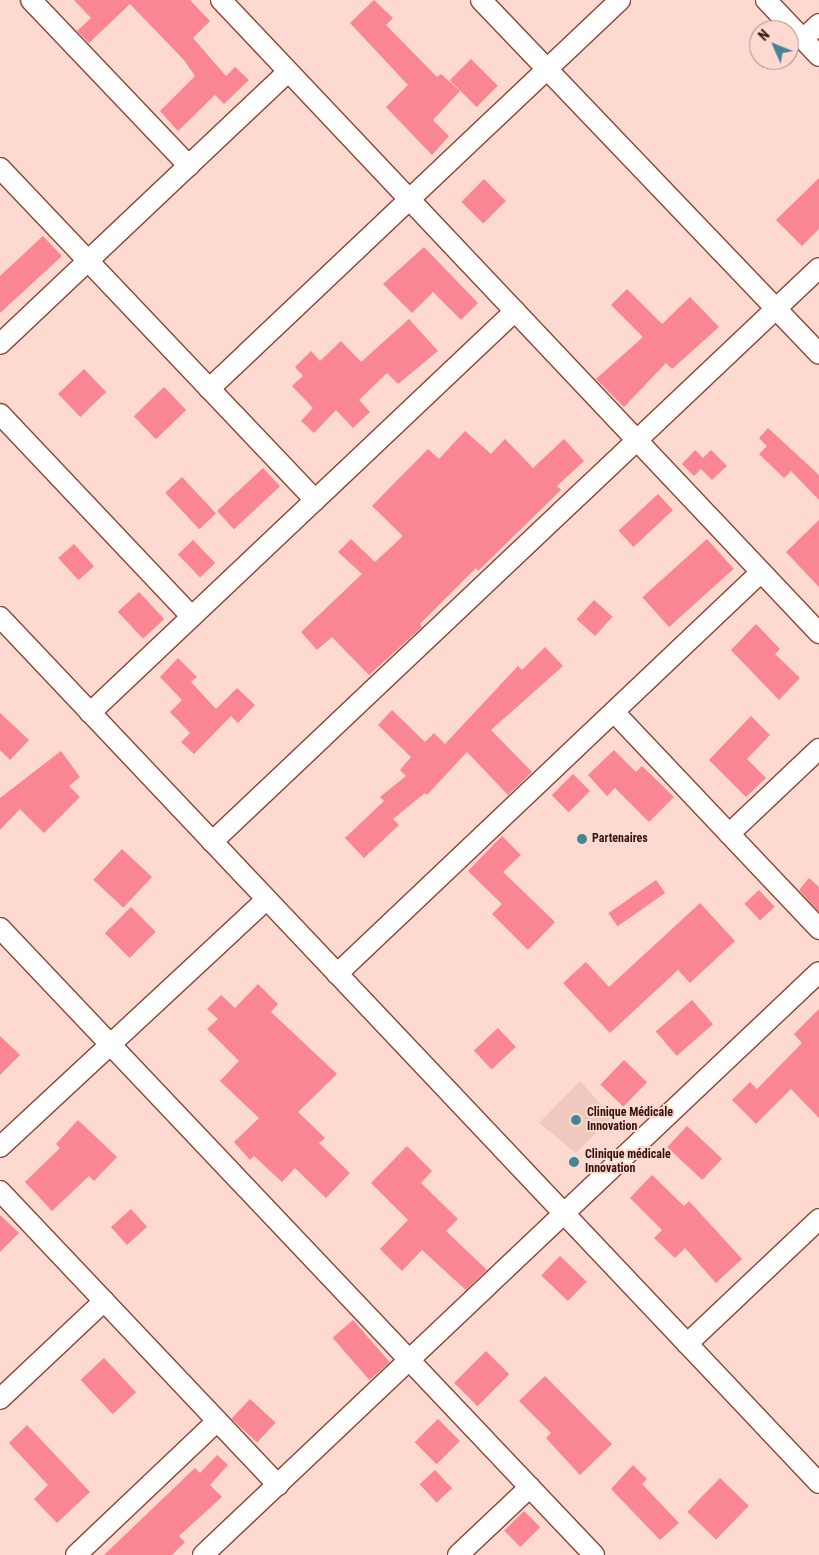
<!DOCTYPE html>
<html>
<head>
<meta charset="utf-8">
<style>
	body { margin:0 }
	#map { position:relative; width:819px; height:1555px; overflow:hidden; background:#fdd9d0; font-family:"Roboto Condensed",sans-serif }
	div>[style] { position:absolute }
	.built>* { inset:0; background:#efc8be }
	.building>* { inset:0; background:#f98692; transform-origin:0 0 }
	.roads { filter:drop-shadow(1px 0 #904533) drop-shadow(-1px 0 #904533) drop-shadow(0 1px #904533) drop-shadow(0 -1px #904533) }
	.minor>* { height:20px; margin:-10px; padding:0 10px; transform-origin:10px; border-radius:10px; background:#fff }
	.dots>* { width:14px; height:14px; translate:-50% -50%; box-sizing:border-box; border:2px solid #fdd9d0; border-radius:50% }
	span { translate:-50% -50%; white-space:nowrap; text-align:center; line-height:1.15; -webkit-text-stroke:4px #fdd9d0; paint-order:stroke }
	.poi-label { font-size:12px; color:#31120b; font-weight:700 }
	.left { translate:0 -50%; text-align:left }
	.north { position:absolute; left:749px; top:20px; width:50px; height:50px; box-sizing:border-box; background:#fdd9d0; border:1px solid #ab8981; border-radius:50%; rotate:314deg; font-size:14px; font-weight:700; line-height:20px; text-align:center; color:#31120b }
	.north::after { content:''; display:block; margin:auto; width:18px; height:22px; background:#438796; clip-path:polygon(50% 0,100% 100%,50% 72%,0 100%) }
</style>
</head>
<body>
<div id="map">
	<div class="built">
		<div style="clip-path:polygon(580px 1081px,612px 1117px,576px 1153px,539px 1123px)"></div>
	</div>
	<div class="building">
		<div style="clip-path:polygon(74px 0,190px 0,210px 21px,193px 38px,226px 76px,235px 67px,249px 80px,224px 104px,215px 95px,178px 131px,160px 111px,195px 76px,184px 60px,130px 4px,89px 43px,77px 31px,91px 18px)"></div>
		<div style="clip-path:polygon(374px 0,393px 18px,386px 25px,437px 77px,441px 74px,460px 91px,433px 120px,449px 136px,432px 155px,386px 107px,408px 85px,350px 23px)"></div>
		<div style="left:471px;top:59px;width:38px;height:30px;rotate:45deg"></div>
		<div style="clip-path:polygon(819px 178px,819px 229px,802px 246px,776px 220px)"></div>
		<div style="left:484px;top:179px;width:31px;height:32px;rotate:45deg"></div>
		<div style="clip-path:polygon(43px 236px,62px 256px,0 313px,0 276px)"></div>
		<div style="clip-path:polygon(424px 247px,478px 303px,461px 320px,433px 292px,412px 313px,383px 284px)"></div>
		<div style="clip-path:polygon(627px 289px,662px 324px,690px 297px,719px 327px,672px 369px,666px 363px,624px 407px,596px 379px,643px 337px,611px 305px)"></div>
		<div style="clip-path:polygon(409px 319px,438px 351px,398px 384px,387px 373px,359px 400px,370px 412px,353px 428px,336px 410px,314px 433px,301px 421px,313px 408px,292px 386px,303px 376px,295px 367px,311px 351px,320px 361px,341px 341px,361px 362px)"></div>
		<div style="left:84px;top:369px;width:32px;height:36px;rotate:46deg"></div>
		<div style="left:164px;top:387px;width:32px;height:42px;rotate:46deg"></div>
		<div style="clip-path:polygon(768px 428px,819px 475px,819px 500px,791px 471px,784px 478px,759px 454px,767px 446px,759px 438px)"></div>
		<div style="clip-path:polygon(465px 431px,491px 454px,505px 439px,533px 468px,564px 439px,584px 461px,557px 486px,561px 490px,478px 571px,476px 568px,420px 624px,422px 627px,369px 675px,332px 637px,317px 650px,301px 632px,362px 574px,338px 552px,351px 539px,375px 562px,403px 536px,372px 506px,428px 449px,439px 459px)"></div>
		<div style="clip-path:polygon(695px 450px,703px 458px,711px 450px,727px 466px,712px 480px,701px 469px,694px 476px,682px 464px)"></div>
		<div style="left:263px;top:468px;width:25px;height:63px;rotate:47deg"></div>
		<div style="left:182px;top:477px;width:50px;height:23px;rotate:47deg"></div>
		<div style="left:658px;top:494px;width:22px;height:54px;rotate:47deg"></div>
		<div style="clip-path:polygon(819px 520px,819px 587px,786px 552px)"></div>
		<div style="left:707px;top:539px;width:40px;height:87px;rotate:48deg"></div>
		<div style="left:193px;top:540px;width:32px;height:21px;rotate:46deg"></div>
		<div style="left:74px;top:544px;width:30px;height:21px;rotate:48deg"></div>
		<div style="left:139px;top:592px;width:37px;height:29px;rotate:47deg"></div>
		<div style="left:594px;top:600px;width:25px;height:26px;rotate:42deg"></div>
		<div style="clip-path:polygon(756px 624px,780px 649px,775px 654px,800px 678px,779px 700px,731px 650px)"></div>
		<div style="clip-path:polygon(545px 647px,563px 666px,491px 730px,532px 772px,508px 795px,467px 752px,427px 795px,425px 793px,393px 819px,399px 825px,364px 858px,345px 838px,384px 801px,380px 797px,406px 776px,400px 770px,411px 757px,378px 725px,392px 710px,425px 742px,434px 733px,445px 744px,518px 666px,522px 670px)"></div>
		<div style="clip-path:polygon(178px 658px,197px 677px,191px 682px,216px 709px,237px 688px,255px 705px,238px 723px,231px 716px,194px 754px,181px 742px,190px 733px,170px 712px,182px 700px,160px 677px)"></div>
		<div style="clip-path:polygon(0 713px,29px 740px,10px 760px,0 750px)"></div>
		<div style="clip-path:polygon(751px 716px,770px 735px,747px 759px,766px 778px,746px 797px,709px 760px)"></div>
		<div style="clip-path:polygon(614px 750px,636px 772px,642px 766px,674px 797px,649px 822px,615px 788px,607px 796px,588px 775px)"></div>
		<div style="clip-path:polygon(61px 751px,80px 777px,69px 786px,80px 797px,44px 833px,20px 809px,0 830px,0 798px)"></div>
		<div style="left:573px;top:774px;width:24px;height:30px;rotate:45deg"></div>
		<div style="clip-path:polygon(502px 836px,521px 855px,503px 872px,555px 922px,528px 950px,492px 914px,502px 904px,468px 871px)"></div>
		<div style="left:122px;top:849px;width:41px;height:42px;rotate:43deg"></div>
		<div style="clip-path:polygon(809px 878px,819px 887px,819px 912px,799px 890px)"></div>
		<div style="left:656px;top:880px;width:16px;height:58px;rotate:55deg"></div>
		<div style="left:759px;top:890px;width:23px;height:20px;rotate:47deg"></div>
		<div style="clip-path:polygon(700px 903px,735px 941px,690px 983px,678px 970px,610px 1033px,563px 983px,586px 962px,609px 987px)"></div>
		<div style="left:131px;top:907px;width:35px;height:37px;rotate:45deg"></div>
		<div style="clip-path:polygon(258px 984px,278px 1004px,271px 1012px,337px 1074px,298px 1112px,325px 1138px,319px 1143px,350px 1173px,326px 1198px,295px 1168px,282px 1182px,254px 1156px,250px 1160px,234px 1142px,259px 1118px,220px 1081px,239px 1061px,207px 1029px,218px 1019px,207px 1009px,221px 995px,235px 1008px)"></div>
		<div style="left:692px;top:1000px;width:32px;height:48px;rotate:49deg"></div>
		<div style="clip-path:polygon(819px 1009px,819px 1118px,791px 1089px,756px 1124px,732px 1100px,750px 1082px,757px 1089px,802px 1043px,794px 1034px)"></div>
		<div style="left:498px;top:1028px;width:26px;height:33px;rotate:47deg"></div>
		<div style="clip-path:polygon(0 1036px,20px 1055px,0 1075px)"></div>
		<div style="left:624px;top:1060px;width:32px;height:34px;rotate:44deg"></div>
		<div style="clip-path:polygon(78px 1120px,117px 1157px,94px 1181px,89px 1176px,52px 1211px,25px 1182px,60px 1148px,56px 1144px)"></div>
		<div style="left:687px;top:1126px;width:48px;height:29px;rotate:43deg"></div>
		<div style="clip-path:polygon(407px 1146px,432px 1171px,421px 1183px,458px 1219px,446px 1231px,487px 1270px,466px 1290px,422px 1250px,402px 1271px,380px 1249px,408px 1220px,371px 1183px)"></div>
		<div style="clip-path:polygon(652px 1175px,684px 1206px,689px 1201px,742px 1259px,716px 1283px,685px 1248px,675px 1258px,654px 1238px,662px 1230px,630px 1198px)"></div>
		<div style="left:131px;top:1209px;width:24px;height:27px;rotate:48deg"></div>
		<div style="clip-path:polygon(0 1215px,19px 1233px,0 1252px)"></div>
		<div style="left:560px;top:1256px;width:37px;height:27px;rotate:44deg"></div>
		<div style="left:353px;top:1320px;width:56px;height:27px;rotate:49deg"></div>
		<div style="left:486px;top:1351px;width:33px;height:45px;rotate:45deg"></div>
		<div style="left:104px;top:1358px;width:47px;height:32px;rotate:47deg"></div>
		<div style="clip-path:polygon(545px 1376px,612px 1444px,580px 1475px,546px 1438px,551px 1433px,519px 1401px)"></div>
		<div style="left:250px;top:1399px;width:35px;height:27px;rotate:43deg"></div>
		<div style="left:438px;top:1419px;width:31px;height:33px;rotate:45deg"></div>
		<div style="clip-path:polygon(27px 1425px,90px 1492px,57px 1523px,34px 1499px,48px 1485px,9px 1443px)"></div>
		<div style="clip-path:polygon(217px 1455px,228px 1465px,210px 1485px,222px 1497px,179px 1536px,185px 1542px,172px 1555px,104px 1555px,195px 1468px,200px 1473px)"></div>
		<div style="clip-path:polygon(633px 1465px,647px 1479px,642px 1484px,679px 1523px,660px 1540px,611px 1489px)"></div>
		<div style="left:435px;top:1470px;width:25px;height:21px;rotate:47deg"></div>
		<div style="left:720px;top:1478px;width:40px;height:47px;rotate:44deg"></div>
		<div style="left:524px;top:1511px;width:23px;height:28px;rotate:45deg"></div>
	</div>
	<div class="roads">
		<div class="minor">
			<div style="left:31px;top:0;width:229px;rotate:46.4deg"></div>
			<div style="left:221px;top:0;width:871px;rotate:46.63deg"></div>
			<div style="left:481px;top:0;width:489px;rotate:46.3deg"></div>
			<div style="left:766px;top:0;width:77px;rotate:46.6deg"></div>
			<div style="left:803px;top:39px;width:22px;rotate:-43deg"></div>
			<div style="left:0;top:168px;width:458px;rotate:46.5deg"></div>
			<div style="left:0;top:344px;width:396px;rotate:-43.4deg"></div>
			<div style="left:209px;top:389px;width:566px;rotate:-43.42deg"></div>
			<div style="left:0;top:414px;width:279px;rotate:46.6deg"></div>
			<div style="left:0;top:617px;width:1192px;rotate:46.6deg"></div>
			<div style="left:614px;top:712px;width:299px;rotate:46.6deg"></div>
			<div style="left:90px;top:713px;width:585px;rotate:-43.41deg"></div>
			<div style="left:729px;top:834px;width:124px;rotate:-43.4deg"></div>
			<div style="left:212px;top:842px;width:835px;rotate:-43.4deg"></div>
			<div style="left:0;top:928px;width:864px;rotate:46.55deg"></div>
			<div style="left:337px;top:974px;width:584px;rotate:-43.47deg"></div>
			<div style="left:0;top:1147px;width:364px;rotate:-42.9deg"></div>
			<div style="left:0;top:1191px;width:405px;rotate:46.6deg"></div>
			<div style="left:687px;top:1344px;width:182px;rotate:-43.4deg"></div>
			<div style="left:0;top:1399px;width:143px;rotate:-43.3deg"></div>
			<div style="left:76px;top:1555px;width:195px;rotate:-43.5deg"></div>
			<div style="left:203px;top:1555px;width:848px;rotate:-43.42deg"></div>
			<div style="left:458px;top:1555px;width:99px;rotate:-43.4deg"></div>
		</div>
	</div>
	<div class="dots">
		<div style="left:582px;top:839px;background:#438796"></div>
		<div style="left:576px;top:1120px;background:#438796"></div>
		<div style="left:574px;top:1162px;background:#438796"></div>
	</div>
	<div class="poi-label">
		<span class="left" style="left:592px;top:839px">Partenaires</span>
		<span class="left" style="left:587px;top:1120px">Clinique Médicale<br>Innovation</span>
		<span class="left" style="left:585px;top:1162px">Clinique médicale<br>Innovation</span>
	</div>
	<div class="north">N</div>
</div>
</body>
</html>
